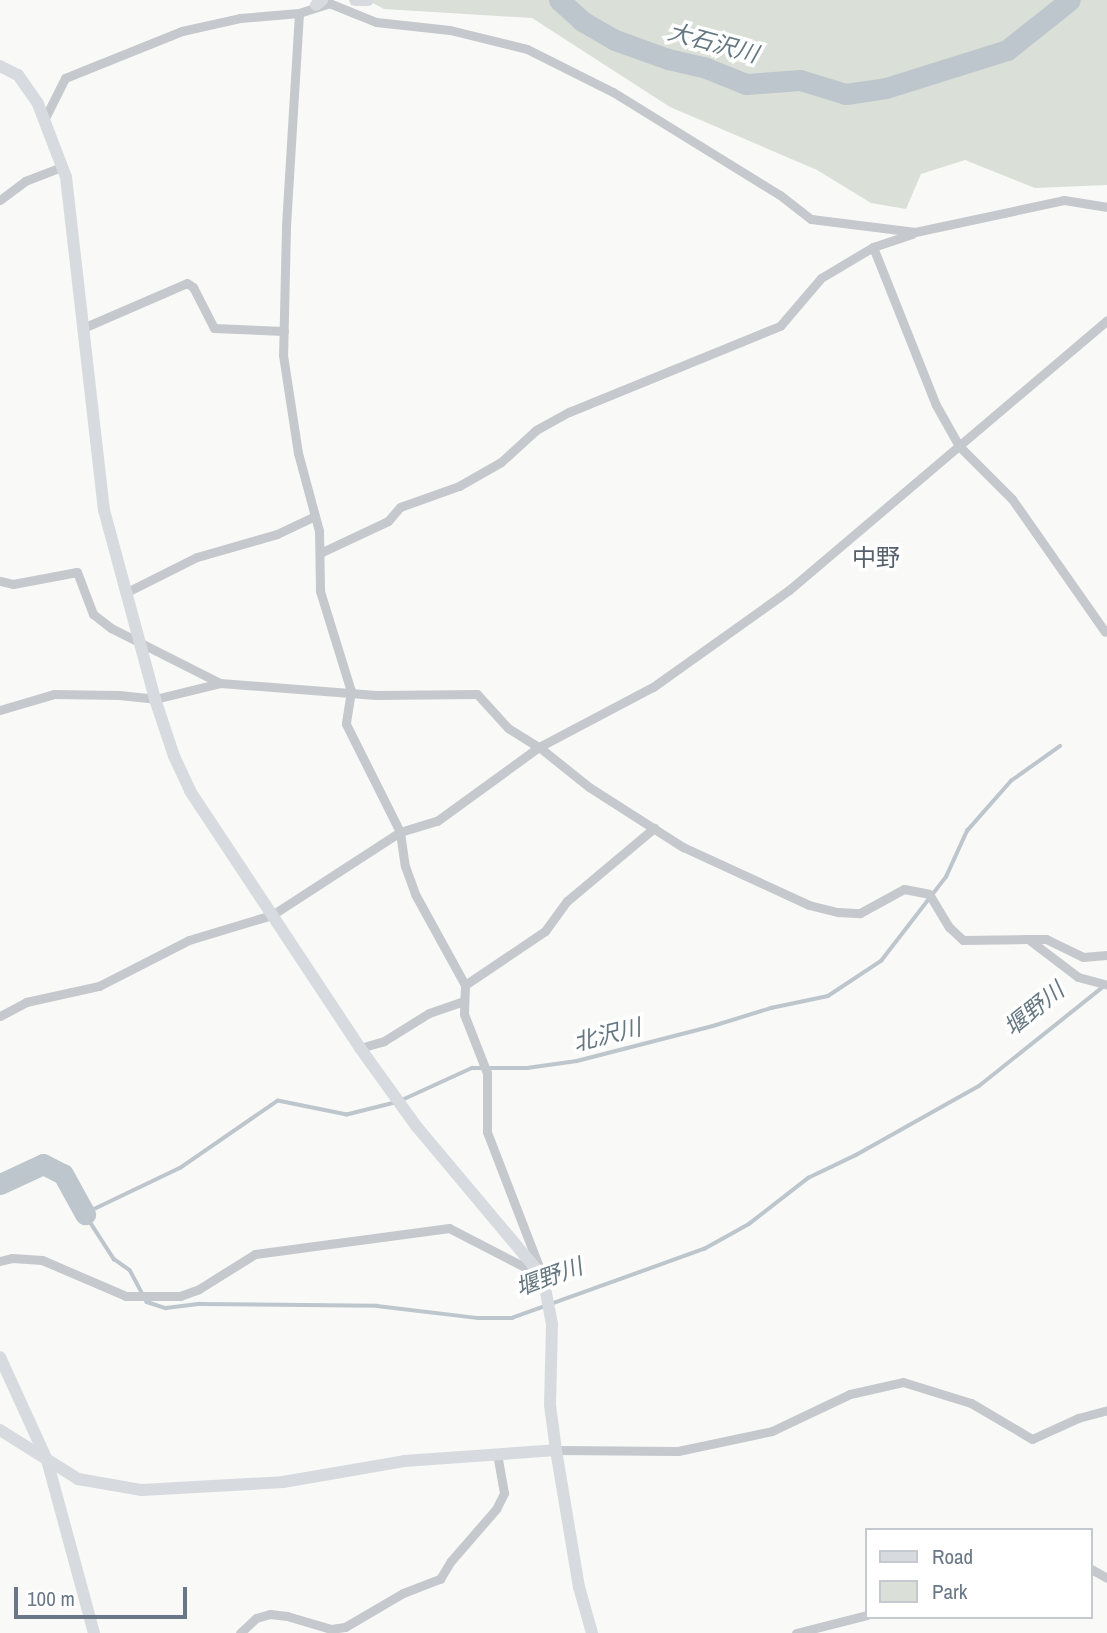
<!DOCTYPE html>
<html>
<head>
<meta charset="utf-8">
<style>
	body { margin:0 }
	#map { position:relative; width:1107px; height:1633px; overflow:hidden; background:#f9f9f7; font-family:"Archivo Narrow","Noto Sans JP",sans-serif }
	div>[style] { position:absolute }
	.green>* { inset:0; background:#dae0d8 }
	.stream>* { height:3.5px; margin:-1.75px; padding:0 1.75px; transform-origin:1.75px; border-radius:1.75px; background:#bdc6cc }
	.river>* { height:21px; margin:-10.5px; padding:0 10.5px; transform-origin:10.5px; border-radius:10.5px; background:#bdc6cc }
	.street>* { height:9px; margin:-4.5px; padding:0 4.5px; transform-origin:4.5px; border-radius:4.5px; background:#c5c8cc }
	.secondary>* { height:12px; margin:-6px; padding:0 6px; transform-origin:6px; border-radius:6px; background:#d7dbdf }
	span { translate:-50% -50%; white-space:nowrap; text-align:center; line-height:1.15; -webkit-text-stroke:7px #fff; paint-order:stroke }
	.water-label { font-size:23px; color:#657781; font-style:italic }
	.quarter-label { font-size:24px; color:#57616c }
	.legend { position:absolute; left:865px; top:1528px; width:228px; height:91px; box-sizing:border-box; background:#fff; border:2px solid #c3c9cf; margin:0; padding:9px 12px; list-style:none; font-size:21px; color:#697786 }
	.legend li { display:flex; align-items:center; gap:14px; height:35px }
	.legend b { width:35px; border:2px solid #c3c9cf }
	.scale { position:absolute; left:14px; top:1587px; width:173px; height:32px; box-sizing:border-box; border:4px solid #697786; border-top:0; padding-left:9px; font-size:21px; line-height:24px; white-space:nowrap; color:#697786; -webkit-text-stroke:5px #fff; paint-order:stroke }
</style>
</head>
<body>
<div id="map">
	<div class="green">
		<div style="clip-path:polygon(367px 0,1107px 0,1107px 185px,1035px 188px,965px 160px,921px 174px,906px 209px,871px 203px,817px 170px,670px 107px,532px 18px,384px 9px)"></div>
	</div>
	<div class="stream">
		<div style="left:402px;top:1100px;width:77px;rotate:-24.6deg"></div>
		<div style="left:472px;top:1068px;width:55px"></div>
		<div style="left:527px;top:1068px;width:50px;rotate:-8deg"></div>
		<div style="left:577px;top:1061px;width:140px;rotate:-14.4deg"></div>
		<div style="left:713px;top:1026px;width:61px;rotate:-17.2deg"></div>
		<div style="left:771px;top:1008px;width:58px;rotate:-11.9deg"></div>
		<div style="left:828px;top:996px;width:64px;rotate:-33.4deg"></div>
		<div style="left:881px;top:961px;width:106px;rotate:-52.3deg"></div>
		<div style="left:946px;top:877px;width:51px;rotate:-65.5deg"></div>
		<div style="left:967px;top:831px;width:67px;rotate:-48.7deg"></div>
		<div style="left:1011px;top:781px;width:60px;rotate:-35.5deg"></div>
		<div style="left:395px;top:1103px;width:49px;rotate:166deg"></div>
		<div style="left:347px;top:1115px;width:70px;rotate:-168.5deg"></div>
		<div style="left:278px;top:1101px;width:118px;rotate:145.4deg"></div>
		<div style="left:181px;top:1168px;width:106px;rotate:154.4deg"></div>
		<div style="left:85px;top:1214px;width:54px;rotate:57.2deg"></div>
		<div style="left:114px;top:1259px;width:19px;rotate:35deg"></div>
		<div style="left:130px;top:1270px;width:36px;rotate:62deg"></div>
		<div style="left:147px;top:1302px;width:20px;rotate:18deg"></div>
		<div style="left:166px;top:1308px;width:34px;rotate:-7deg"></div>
		<div style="left:200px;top:1304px;width:177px;rotate:0.6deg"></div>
		<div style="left:377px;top:1306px;width:102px;rotate:6.8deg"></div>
		<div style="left:478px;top:1318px;width:34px"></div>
		<div style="left:512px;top:1318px;width:204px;rotate:-19.8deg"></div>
		<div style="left:704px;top:1249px;width:51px;rotate:-29.1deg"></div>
		<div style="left:749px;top:1224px;width:75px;rotate:-37.9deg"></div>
		<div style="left:808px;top:1178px;width:53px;rotate:-25.6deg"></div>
		<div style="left:856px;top:1155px;width:141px;rotate:-29.3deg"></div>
		<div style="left:979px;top:1086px;width:159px;rotate:-38.6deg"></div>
	</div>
	<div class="river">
		<div style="left:559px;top:0;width:31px;rotate:42deg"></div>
		<div style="left:582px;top:21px;width:38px;rotate:30deg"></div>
		<div style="left:615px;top:40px;width:56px;rotate:19.7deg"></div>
		<div style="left:668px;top:59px;width:39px;rotate:13deg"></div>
		<div style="left:706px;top:68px;width:43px;rotate:21.8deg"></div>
		<div style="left:746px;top:84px;width:54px;rotate:-4.2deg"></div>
		<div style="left:800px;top:80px;width:48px;rotate:16.9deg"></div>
		<div style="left:846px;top:94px;width:40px;rotate:-8.5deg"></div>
		<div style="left:886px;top:88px;width:127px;rotate:-17.4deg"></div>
		<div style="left:1007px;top:50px;width:80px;rotate:-38.4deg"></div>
		<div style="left:0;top:1184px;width:47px;rotate:-24.9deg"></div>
		<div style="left:43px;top:1164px;width:22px;rotate:27deg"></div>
		<div style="left:63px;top:1174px;width:46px;rotate:61.2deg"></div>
	</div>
	<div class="street">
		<div style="left:299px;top:13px;width:214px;rotate:93.5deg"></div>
		<div style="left:286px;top:227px;width:128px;rotate:91.3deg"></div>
		<div style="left:283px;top:355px;width:99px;rotate:81.3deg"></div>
		<div style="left:298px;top:453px;width:81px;rotate:74.9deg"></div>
		<div style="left:319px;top:531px;width:60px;rotate:89deg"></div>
		<div style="left:320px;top:591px;width:105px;rotate:72.8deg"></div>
		<div style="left:351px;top:691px;width:33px;rotate:99deg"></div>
		<div style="left:346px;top:724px;width:121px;rotate:63.4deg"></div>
		<div style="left:400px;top:832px;width:34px;rotate:82deg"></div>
		<div style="left:405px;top:866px;width:30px;rotate:70deg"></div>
		<div style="left:415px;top:894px;width:104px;rotate:61.2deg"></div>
		<div style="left:465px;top:985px;width:29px;rotate:92deg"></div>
		<div style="left:464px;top:1014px;width:63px;rotate:68.7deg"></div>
		<div style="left:487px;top:1073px;width:59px;rotate:90deg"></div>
		<div style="left:487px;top:1132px;width:147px;rotate:68.9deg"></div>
		<div style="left:44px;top:120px;width:47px;rotate:-63.4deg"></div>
		<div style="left:65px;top:78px;width:126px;rotate:-21.9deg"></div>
		<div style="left:182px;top:31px;width:59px;rotate:-12.6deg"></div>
		<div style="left:240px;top:18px;width:59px;rotate:-4.8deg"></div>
		<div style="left:299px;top:13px;width:32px;rotate:-18deg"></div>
		<div style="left:329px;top:3px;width:51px;rotate:22deg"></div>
		<div style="left:376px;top:22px;width:74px;rotate:6.2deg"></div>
		<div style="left:450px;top:30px;width:79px;rotate:13.9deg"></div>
		<div style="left:527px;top:49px;width:96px;rotate:26.6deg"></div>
		<div style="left:613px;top:92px;width:196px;rotate:31.7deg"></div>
		<div style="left:780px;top:195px;width:39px;rotate:38deg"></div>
		<div style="left:811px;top:219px;width:105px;rotate:7.1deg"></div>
		<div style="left:915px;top:232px;width:152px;rotate:-12.1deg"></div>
		<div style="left:1064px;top:200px;width:44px;rotate:9.2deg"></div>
		<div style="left:0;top:200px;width:31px;rotate:-37deg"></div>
		<div style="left:25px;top:181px;width:40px;rotate:-21deg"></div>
		<div style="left:912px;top:234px;width:41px;rotate:161.6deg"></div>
		<div style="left:873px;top:247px;width:170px;rotate:68.3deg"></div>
		<div style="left:936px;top:405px;width:47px;rotate:60.7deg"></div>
		<div style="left:959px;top:446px;width:75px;rotate:45deg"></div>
		<div style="left:1012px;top:499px;width:162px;rotate:55deg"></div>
		<div style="left:83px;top:328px;width:113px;rotate:-23.4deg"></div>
		<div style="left:187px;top:283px;width:7px;rotate:34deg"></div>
		<div style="left:193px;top:287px;width:46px;rotate:62.9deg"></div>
		<div style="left:214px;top:328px;width:70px;rotate:2.5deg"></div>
		<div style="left:320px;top:553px;width:75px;rotate:-25.2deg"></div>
		<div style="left:388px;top:521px;width:18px;rotate:-49deg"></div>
		<div style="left:400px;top:507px;width:63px;rotate:-19.6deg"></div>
		<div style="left:459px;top:486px;width:48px;rotate:-29.7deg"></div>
		<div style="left:501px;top:462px;width:47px;rotate:-42.4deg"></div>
		<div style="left:536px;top:430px;width:38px;rotate:-29deg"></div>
		<div style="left:569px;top:412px;width:228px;rotate:-22.2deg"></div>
		<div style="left:780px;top:326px;width:63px;rotate:-49.5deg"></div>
		<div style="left:821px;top:278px;width:61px;rotate:-30.8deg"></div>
		<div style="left:0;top:581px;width:13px;rotate:13deg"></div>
		<div style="left:13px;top:584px;width:65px;rotate:-10.6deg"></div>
		<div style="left:77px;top:572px;width:45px;rotate:69.1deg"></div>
		<div style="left:93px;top:614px;width:23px;rotate:38deg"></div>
		<div style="left:111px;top:628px;width:122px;rotate:26.8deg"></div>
		<div style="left:220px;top:683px;width:156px;rotate:4.4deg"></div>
		<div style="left:376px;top:695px;width:101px;rotate:-0.6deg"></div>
		<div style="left:477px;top:694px;width:46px;rotate:47.6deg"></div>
		<div style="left:508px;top:728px;width:36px;rotate:32deg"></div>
		<div style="left:539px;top:747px;width:64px;rotate:38.7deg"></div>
		<div style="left:589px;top:787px;width:112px;rotate:32.6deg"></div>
		<div style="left:683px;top:847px;width:139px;rotate:24.7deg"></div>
		<div style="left:809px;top:905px;width:30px;rotate:14deg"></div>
		<div style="left:838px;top:912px;width:22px;rotate:3deg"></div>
		<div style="left:860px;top:913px;width:50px;rotate:-28.6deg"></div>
		<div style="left:904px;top:889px;width:25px;rotate:11deg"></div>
		<div style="left:929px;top:894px;width:39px;rotate:59deg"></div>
		<div style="left:949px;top:927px;width:19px;rotate:43deg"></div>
		<div style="left:963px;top:940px;width:65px;rotate:-0.9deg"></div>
		<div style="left:1028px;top:939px;width:63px;rotate:37.2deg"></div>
		<div style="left:1078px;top:977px;width:30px;rotate:15deg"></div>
		<div style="left:127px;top:592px;width:78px;rotate:-26.6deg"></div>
		<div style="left:197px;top:557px;width:83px;rotate:-16deg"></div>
		<div style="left:277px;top:534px;width:42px;rotate:-25.3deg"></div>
		<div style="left:0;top:710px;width:56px;rotate:-16.5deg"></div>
		<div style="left:54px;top:694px;width:65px;rotate:0.9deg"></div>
		<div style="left:119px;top:695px;width:36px;rotate:6deg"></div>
		<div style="left:155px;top:699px;width:67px;rotate:-13.8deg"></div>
		<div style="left:1028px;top:939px;width:18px"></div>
		<div style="left:1046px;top:939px;width:41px;rotate:25.9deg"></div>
		<div style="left:1083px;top:957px;width:24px;rotate:-5deg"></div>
		<div style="left:465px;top:985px;width:97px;rotate:-34deg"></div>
		<div style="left:545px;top:931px;width:37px;rotate:-54deg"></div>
		<div style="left:567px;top:901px;width:114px;rotate:-40deg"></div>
		<div style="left:0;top:1016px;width:30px;rotate:-28deg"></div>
		<div style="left:26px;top:1002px;width:75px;rotate:-12.4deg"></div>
		<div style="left:99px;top:986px;width:101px;rotate:-27.1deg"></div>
		<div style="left:189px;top:940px;width:87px;rotate:-16.8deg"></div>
		<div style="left:272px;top:915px;width:153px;rotate:-33deg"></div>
		<div style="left:400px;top:832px;width:39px;rotate:-17deg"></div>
		<div style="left:437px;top:821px;width:126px;rotate:-36deg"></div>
		<div style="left:539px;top:747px;width:129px;rotate:-27.8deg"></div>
		<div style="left:653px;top:687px;width:167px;rotate:-35.5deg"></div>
		<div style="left:789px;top:590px;width:417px;rotate:-40.3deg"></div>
		<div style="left:360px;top:1048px;width:25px;rotate:-16deg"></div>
		<div style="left:384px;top:1041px;width:53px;rotate:-31.9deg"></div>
		<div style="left:429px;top:1013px;width:37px;rotate:-19deg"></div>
		<div style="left:0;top:1261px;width:12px;rotate:-14deg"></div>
		<div style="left:12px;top:1258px;width:30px;rotate:4deg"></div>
		<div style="left:42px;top:1260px;width:91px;rotate:23.2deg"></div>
		<div style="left:126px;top:1296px;width:54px"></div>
		<div style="left:180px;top:1296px;width:20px;rotate:-20deg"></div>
		<div style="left:199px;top:1289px;width:66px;rotate:-32deg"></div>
		<div style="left:255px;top:1254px;width:196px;rotate:-7.6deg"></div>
		<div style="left:449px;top:1228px;width:102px;rotate:27.3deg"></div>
		<div style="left:556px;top:1450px;width:122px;rotate:0.5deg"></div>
		<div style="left:678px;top:1451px;width:96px;rotate:-12deg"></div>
		<div style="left:772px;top:1431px;width:86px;rotate:-25.4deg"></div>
		<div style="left:850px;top:1394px;width:54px;rotate:-12.8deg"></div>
		<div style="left:903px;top:1382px;width:71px;rotate:17.2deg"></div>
		<div style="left:971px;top:1403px;width:71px;rotate:30.5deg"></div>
		<div style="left:1032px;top:1439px;width:51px;rotate:-24.5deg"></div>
		<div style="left:1078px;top:1418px;width:30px;rotate:-15deg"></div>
		<div style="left:1091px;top:1569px;width:18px;rotate:29deg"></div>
		<div style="left:240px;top:1633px;width:22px;rotate:-43deg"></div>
		<div style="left:256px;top:1618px;width:15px;rotate:-16deg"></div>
		<div style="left:270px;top:1614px;width:17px;rotate:7deg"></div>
		<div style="left:287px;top:1616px;width:46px;rotate:16.5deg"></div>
		<div style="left:331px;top:1629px;width:14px;rotate:-8deg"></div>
		<div style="left:345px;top:1627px;width:67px;rotate:-30.4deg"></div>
		<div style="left:403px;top:1593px;width:40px;rotate:-21deg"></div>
		<div style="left:440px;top:1579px;width:21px;rotate:-59deg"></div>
		<div style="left:451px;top:1561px;width:69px;rotate:-49.1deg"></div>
		<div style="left:496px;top:1509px;width:18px;rotate:-63deg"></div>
		<div style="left:504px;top:1493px;width:40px;rotate:-100deg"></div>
		<div style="left:796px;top:1633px;width:73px;rotate:-14.2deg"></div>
	</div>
	<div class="secondary">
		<div style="left:355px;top:0;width:13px"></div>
		<div style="left:316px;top:5px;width:8px;rotate:-40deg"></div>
		<div style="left:0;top:66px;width:20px;rotate:27deg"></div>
		<div style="left:18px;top:75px;width:35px;rotate:55deg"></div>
		<div style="left:38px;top:104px;width:78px;rotate:69deg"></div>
		<div style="left:66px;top:177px;width:335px;rotate:83.5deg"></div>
		<div style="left:104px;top:510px;width:196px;rotate:74.9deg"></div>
		<div style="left:155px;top:699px;width:60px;rotate:71.6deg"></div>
		<div style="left:174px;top:756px;width:38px;rotate:65deg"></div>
		<div style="left:190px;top:791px;width:308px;rotate:56.5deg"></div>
		<div style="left:360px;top:1048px;width:97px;rotate:54.2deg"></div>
		<div style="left:417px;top:1127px;width:196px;rotate:50deg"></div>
		<div style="left:543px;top:1277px;width:48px;rotate:79.2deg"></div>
		<div style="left:552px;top:1324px;width:81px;rotate:91.4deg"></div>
		<div style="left:550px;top:1405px;width:45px;rotate:82.4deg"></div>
		<div style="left:556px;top:1450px;width:139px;rotate:80.5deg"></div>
		<div style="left:579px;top:1587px;width:48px;rotate:74.2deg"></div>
		<div style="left:0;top:1357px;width:113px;rotate:65.5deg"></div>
		<div style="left:47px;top:1460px;width:179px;rotate:74.8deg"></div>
		<div style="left:0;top:1430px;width:92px;rotate:32.1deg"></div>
		<div style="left:78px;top:1479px;width:65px;rotate:9.8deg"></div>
		<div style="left:142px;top:1490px;width:141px;rotate:-3.2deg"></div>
		<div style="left:283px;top:1482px;width:123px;rotate:-9.8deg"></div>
		<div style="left:404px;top:1461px;width:152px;rotate:-4.1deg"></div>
	</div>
	<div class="water-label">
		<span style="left:713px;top:43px;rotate:15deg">大石沢川</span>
		<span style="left:1034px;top:1009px;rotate:-39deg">堰野川</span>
		<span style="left:607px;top:1035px;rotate:-14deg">北沢川</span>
		<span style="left:549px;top:1277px;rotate:-20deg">堰野川</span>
	</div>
	<div class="quarter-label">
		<span style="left:876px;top:558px">中野</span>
	</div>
	<ul class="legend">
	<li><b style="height:9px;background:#d7dbdf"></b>Road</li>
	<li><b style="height:19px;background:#dae0d8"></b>Park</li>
	</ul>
	<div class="scale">100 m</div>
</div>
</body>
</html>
